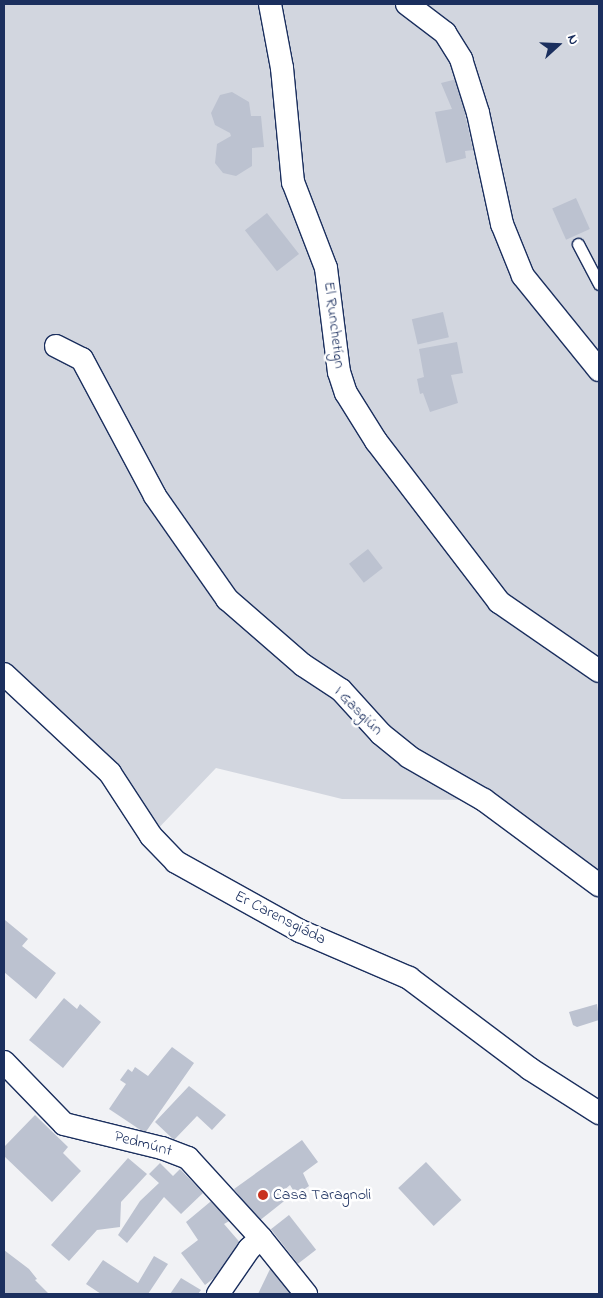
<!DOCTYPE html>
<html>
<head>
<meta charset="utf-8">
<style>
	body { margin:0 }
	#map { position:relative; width:603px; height:1298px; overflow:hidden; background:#f1f2f5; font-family:"Indie Flower",sans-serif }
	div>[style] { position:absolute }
	.green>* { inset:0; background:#d2d6df }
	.building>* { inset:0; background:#bcc2d0; transform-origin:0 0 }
	.roads { filter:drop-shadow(1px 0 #1b2f5e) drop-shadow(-1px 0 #1b2f5e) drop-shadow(0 1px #1b2f5e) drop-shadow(0 -1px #1b2f5e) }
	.service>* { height:11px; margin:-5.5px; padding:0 5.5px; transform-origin:5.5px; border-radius:5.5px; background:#fff }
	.minor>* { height:22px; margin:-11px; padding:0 11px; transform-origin:11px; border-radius:11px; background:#fff }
	.dots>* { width:14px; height:14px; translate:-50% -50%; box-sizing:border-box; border:2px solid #fff; border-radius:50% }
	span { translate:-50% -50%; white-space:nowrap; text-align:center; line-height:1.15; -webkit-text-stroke:5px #fff; paint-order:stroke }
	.street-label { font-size:16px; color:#1b2f5e }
	.poi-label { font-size:16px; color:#1b2f5e }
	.left { translate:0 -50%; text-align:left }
	.frame { position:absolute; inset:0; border:5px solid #1b2f5e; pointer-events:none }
	.north { position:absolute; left:533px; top:20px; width:50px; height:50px; -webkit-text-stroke:4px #fff; paint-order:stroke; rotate:70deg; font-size:14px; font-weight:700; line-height:20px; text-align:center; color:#1b2f5e }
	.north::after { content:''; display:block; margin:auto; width:18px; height:22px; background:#1b2f5e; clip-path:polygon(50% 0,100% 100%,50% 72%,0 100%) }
</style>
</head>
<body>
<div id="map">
	<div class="green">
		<div style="clip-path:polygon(4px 4px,599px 4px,599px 885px,484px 800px,342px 799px,216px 768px,151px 836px,139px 815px,4px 674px)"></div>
	</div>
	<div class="building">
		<div style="clip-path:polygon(457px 79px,472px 114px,465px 115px,473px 150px,465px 151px,466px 158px,446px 163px,435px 112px,452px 109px,441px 83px)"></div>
		<div style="clip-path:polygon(232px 92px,249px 102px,251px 116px,261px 116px,264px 147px,252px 148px,252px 166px,236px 176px,223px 173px,215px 163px,217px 144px,231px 136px,230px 133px,215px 125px,211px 113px,220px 95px)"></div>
		<div style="left:576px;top:198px;width:34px;height:26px;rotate:66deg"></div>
		<div style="left:267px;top:213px;width:52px;height:28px;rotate:52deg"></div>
		<div style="left:443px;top:312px;width:26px;height:32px;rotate:77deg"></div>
		<div style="clip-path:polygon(457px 342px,463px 373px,451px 375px,458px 403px,430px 412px,423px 393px,420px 394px,417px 379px,424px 377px,419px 349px)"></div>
		<div style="left:368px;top:549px;width:24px;height:24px;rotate:52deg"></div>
		<div style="clip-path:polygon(5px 920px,28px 939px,22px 946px,56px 973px,36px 999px,4px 972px)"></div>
		<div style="clip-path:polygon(64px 998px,77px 1009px,80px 1004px,101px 1022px,63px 1068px,29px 1040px)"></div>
		<div style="clip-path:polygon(597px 1004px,599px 1020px,577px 1027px,573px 1025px,569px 1012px)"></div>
		<div style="clip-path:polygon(172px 1047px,194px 1063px,145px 1133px,109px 1109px,126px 1084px,120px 1080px,128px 1069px,132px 1072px,135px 1067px,148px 1076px)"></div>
		<div style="clip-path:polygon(189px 1086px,226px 1115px,212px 1130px,197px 1116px,174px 1140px,155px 1122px)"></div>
		<div style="clip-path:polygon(35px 1115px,68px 1147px,63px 1153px,81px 1171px,52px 1202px,4px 1156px,4px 1147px)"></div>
		<div style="clip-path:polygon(302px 1140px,318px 1162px,303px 1173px,309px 1186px,296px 1195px,290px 1185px,283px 1191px,288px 1198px,259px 1221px,234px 1189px)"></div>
		<div style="clip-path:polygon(128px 1158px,147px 1174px,121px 1202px,120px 1227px,97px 1230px,69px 1261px,51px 1245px)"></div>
		<div style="left:426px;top:1162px;width:52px;height:38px;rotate:47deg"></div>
		<div style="clip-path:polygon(160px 1163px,173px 1176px,180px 1169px,203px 1193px,181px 1214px,164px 1197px,127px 1243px,118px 1235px,140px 1201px,159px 1183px,149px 1174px)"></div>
		<div style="clip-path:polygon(216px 1197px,231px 1220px,224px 1224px,243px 1246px,227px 1268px,205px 1285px,181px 1253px,198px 1240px,186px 1222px)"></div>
		<div style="left:289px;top:1215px;width:44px;height:23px;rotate:52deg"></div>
		<div style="clip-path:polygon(4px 1250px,29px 1269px,37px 1279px,35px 1280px,49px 1294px,4px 1294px)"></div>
		<div style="clip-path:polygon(154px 1256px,168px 1264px,148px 1294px,101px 1294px,86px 1284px,103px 1260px,138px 1283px)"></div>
		<div style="clip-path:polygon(271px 1267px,295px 1294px,258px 1294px)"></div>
		<div style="clip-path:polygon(181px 1278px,201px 1290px,198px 1294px,170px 1294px)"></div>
	</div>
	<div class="roads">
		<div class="service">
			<div style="left:578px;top:244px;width:45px;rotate:62.3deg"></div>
		</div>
		<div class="minor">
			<div style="left:270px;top:4px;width:65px;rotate:79.4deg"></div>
			<div style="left:282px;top:68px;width:115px;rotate:84.5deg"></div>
			<div style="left:293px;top:182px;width:92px;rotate:69deg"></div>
			<div style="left:326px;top:268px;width:105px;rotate:82.9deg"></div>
			<div style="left:339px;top:372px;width:22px;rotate:72deg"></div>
			<div style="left:346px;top:393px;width:57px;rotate:58deg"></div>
			<div style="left:376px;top:441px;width:203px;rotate:52.6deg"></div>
			<div style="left:499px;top:602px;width:121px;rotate:34.6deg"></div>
			<div style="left:407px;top:4px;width:48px;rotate:37.3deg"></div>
			<div style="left:445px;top:33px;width:31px;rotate:58deg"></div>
			<div style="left:461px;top:59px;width:57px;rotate:72.5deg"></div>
			<div style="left:478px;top:113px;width:114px;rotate:77.8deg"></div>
			<div style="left:502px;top:224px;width:56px;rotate:68deg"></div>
			<div style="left:523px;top:276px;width:121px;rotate:51deg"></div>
			<div style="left:56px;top:346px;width:29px;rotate:27deg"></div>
			<div style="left:82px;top:359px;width:155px;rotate:61.9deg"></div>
			<div style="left:155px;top:496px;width:126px;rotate:55deg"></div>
			<div style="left:227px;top:599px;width:101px;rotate:41deg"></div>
			<div style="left:303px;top:665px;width:45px;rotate:33.3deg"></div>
			<div style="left:341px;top:690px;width:59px;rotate:47.7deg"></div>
			<div style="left:381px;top:734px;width:36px;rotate:39deg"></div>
			<div style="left:409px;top:757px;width:86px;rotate:29.8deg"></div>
			<div style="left:484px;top:800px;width:143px;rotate:36.5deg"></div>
			<div style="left:4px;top:674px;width:145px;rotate:43deg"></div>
			<div style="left:110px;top:773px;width:75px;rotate:56.9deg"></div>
			<div style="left:151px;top:836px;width:36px;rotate:46deg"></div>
			<div style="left:176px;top:862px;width:142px;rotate:29.1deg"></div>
			<div style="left:300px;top:931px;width:119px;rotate:23.3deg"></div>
			<div style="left:409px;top:978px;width:151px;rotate:36.9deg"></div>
			<div style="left:530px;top:1069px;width:82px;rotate:32.5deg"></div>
			<div style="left:4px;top:1062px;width:86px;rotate:45.9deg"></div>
			<div style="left:64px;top:1124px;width:101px;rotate:13.8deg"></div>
			<div style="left:162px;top:1148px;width:28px;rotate:21deg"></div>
			<div style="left:188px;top:1158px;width:108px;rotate:47.6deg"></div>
			<div style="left:261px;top:1238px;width:72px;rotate:51.2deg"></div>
			<div style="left:218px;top:1294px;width:55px;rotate:-55.4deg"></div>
			<div style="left:249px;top:1249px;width:16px;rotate:-43deg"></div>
		</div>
	</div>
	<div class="dots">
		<div style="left:263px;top:1195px;background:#c8321e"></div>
	</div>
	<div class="street-label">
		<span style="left:334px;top:325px;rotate:83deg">El Runchetígn</span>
		<span style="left:358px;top:711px;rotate:45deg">I Gasgiún</span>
		<span style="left:280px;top:918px;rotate:27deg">Er Carensgiáda</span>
		<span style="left:143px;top:1144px;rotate:15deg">Pedmúnt</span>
	</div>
	<div class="poi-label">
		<span class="left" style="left:273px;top:1195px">Casa Taragnoli</span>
	</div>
	<div class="frame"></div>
	<div class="north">N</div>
</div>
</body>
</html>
